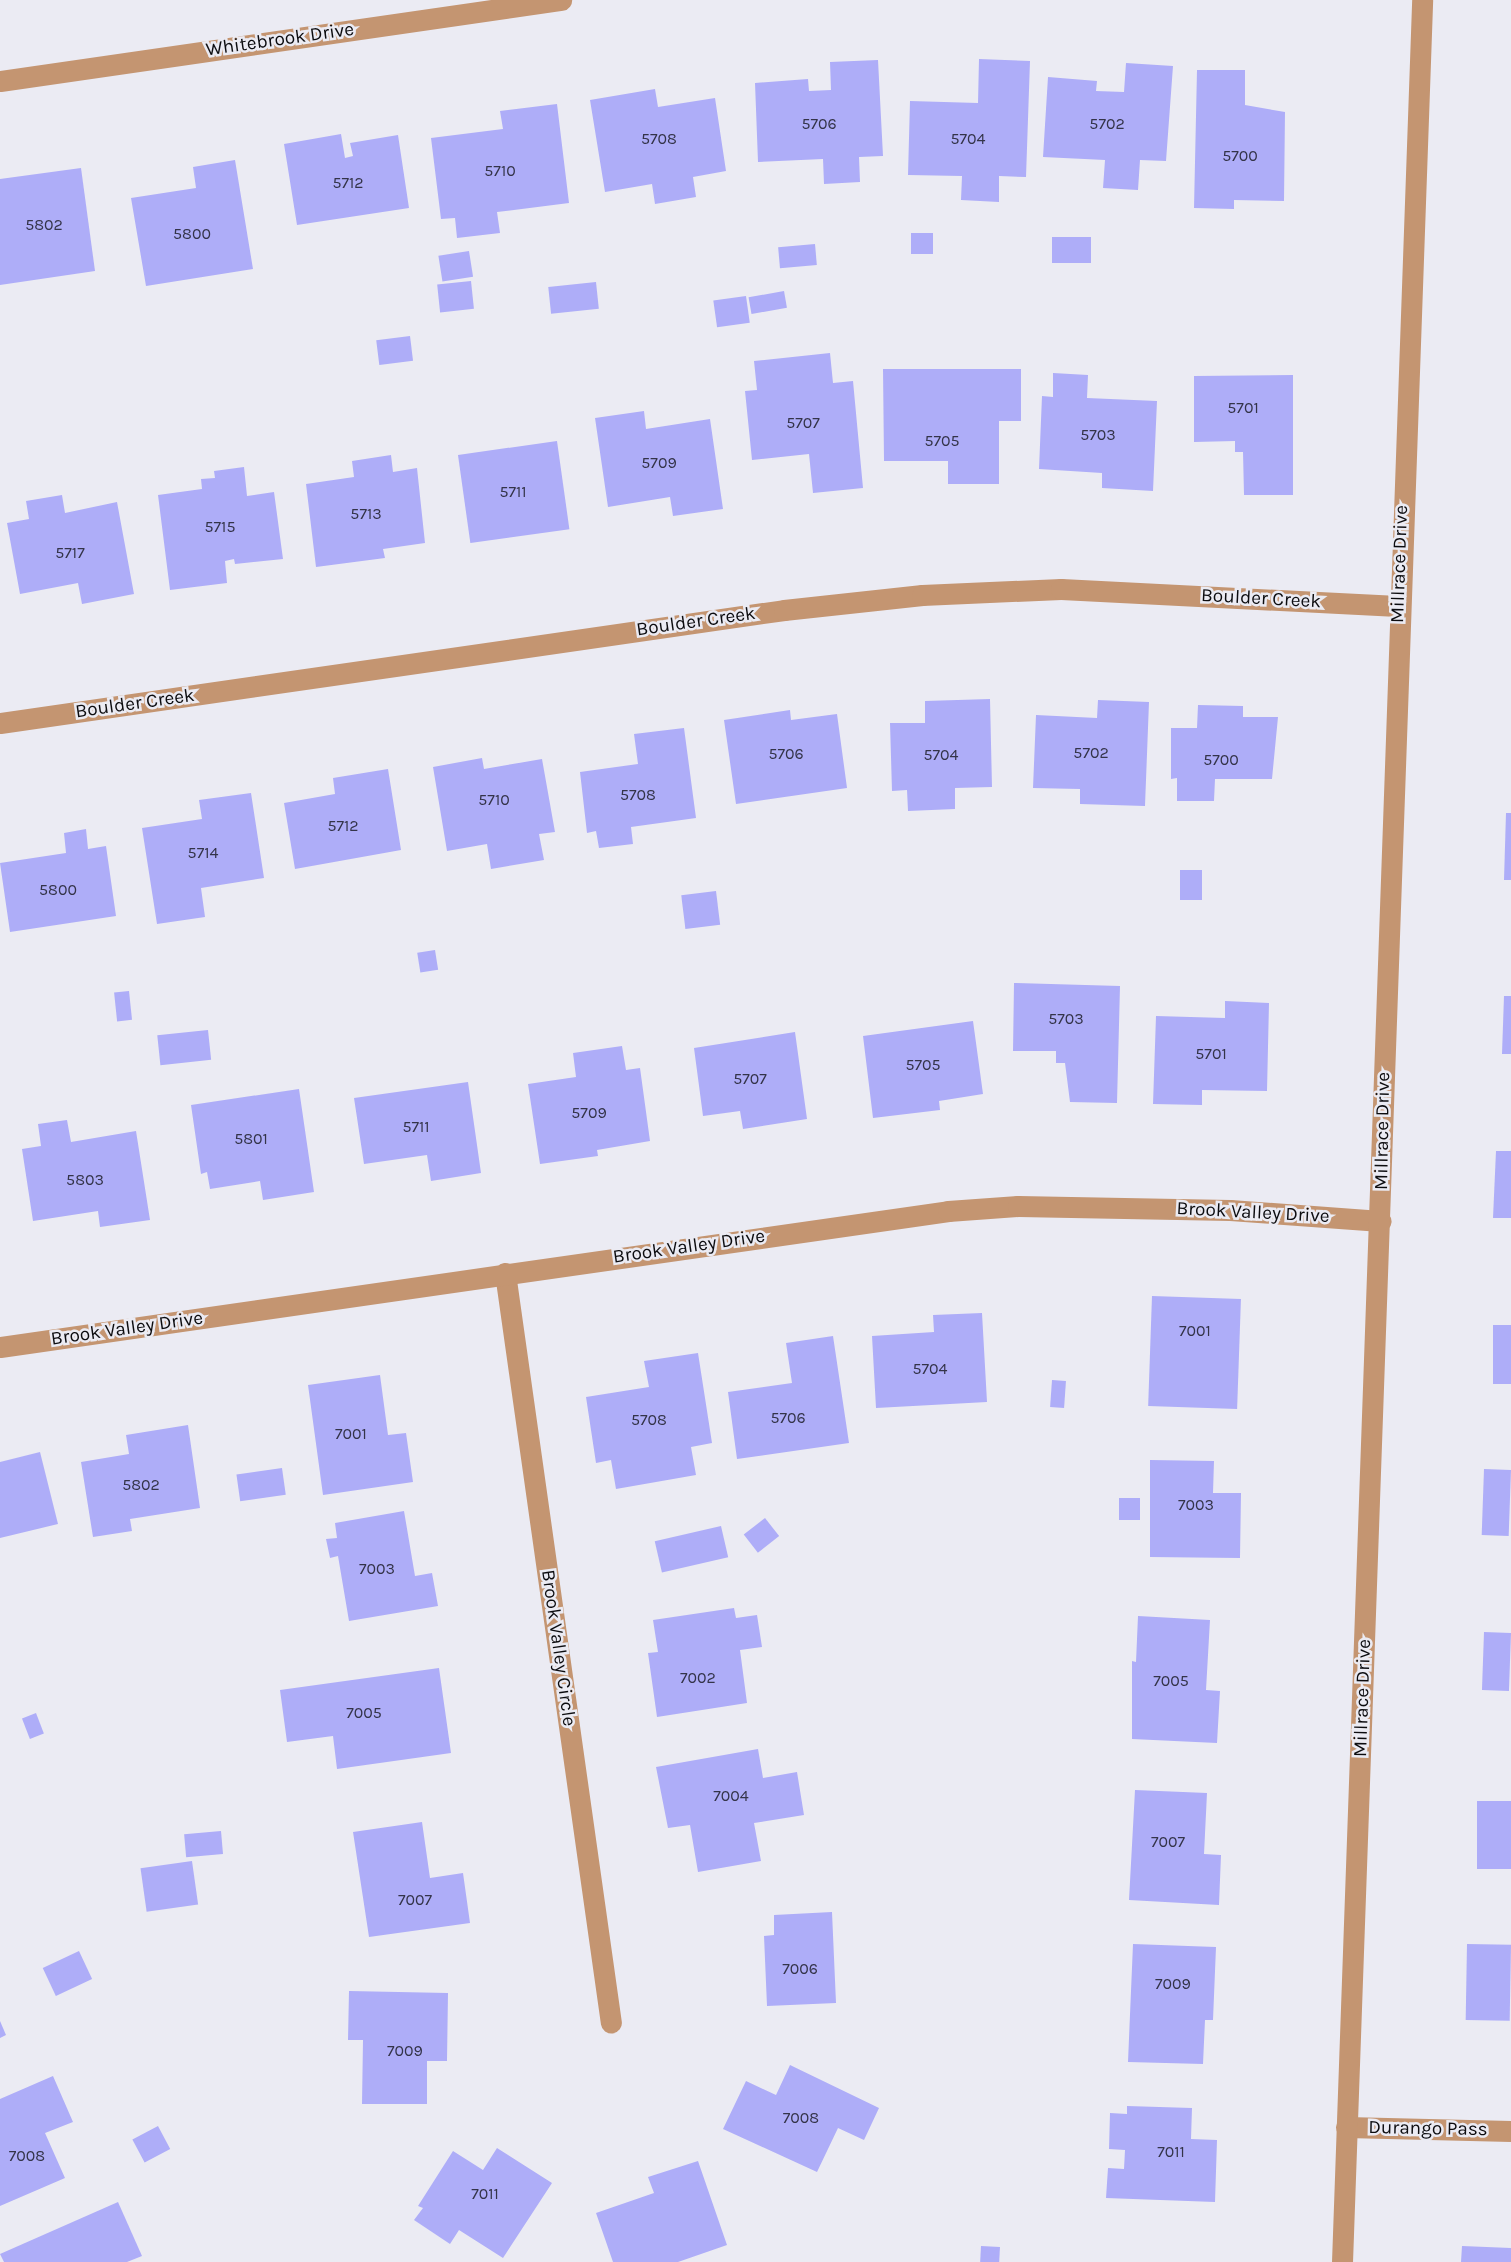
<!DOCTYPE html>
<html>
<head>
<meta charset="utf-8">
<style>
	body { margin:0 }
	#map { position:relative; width:1511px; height:2262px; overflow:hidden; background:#ebebf3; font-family:Karla,sans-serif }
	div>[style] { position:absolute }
	.building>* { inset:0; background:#aeadf8; transform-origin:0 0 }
	.minor>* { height:21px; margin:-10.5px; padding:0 10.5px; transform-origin:10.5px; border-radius:10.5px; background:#c49571 }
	span { translate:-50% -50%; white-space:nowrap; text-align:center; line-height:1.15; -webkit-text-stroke:5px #ebebf3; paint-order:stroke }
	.number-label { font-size:16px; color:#343449 }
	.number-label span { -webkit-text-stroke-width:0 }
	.street-label { font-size:19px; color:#0c0c0f }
</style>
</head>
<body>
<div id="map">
	<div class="building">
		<div style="clip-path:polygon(979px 59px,1030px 61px,1026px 177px,999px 176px,999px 202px,961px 200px,962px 176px,908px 175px,910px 101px,978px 103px)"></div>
		<div style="clip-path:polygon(878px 60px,883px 156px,859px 157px,860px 182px,824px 184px,823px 159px,758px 162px,755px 83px,808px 79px,809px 91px,831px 90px,830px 62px)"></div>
		<div style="clip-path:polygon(1126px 63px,1173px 66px,1166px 161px,1140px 160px,1138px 190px,1103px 188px,1105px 160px,1043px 157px,1048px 77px,1097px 81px,1096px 91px,1124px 92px)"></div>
		<div style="clip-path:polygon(1197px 70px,1245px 70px,1245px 105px,1285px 112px,1284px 201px,1234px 200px,1234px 209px,1194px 208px)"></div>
		<div style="clip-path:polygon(655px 89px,658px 107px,715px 98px,726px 171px,693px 177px,696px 197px,655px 204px,652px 184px,605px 192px,590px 100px)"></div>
		<div style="clip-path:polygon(557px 104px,569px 203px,497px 212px,500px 233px,457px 238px,455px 218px,441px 219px,431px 138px,503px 129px,500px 111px)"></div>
		<div style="clip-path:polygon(341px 134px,345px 158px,353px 156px,350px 143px,398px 135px,409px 208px,297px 225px,284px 144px)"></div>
		<div style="clip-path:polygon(235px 160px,253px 269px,146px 286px,131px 198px,196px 188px,193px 167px)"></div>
		<div style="clip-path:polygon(81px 168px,95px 271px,0 285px,0 179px)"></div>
		<div style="left:911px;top:233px;width:22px;height:21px"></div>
		<div style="left:1052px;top:237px;width:39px;height:26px"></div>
		<div style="left:815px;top:244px;width:21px;height:37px;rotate:85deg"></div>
		<div style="left:469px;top:251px;width:26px;height:31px;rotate:81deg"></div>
		<div style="left:471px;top:281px;width:28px;height:34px;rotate:84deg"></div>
		<div style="left:596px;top:282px;width:27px;height:48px;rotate:84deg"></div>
		<div style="left:784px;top:291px;width:17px;height:36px;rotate:80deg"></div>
		<div style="left:746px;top:296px;width:27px;height:33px;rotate:82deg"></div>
		<div style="left:410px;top:336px;width:25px;height:34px;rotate:83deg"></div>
		<div style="clip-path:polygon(830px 353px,833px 383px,853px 381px,863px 488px,813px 493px,809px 454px,752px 460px,745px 391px,757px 390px,754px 361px)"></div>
		<div style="clip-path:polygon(883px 369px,1021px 369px,1021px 421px,999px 421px,999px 484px,948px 484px,948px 461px,884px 461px)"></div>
		<div style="clip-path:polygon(1053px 373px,1088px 375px,1087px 398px,1157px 401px,1153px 491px,1102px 488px,1102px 473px,1039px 469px,1042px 396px,1053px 397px)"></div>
		<div style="clip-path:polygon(1293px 375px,1293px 495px,1244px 495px,1243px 452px,1235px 452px,1235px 441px,1194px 442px,1194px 376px)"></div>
		<div style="clip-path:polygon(644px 411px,646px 429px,710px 419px,723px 509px,673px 516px,670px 497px,608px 507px,595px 418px)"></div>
		<div style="left:557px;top:441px;width:89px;height:100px;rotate:82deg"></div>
		<div style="clip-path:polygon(391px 455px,393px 472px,417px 468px,425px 543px,383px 549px,385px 558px,316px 567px,306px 484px,354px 477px,352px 461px)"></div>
		<div style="clip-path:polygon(244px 467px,247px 496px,274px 492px,283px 559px,235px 564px,234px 559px,225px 561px,227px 583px,170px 590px,158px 495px,202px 489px,201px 479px,215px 478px,214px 471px)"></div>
		<div style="clip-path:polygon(62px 495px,65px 513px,117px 502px,134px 594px,82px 604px,78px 583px,20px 594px,7px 523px,29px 519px,26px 501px)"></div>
		<div style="clip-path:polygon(990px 699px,992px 787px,955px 788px,955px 809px,908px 811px,907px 790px,892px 791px,890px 723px,925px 723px,925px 701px)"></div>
		<div style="clip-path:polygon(1098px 700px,1149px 702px,1145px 806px,1080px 804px,1080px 789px,1033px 788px,1036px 715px,1097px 718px)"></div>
		<div style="clip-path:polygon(1198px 705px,1243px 706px,1243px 717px,1278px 717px,1272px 779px,1215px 779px,1214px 801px,1177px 801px,1177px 778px,1171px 779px,1171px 728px,1197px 728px)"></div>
		<div style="clip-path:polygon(790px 710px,791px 720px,837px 714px,847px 788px,736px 804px,724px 720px)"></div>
		<div style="clip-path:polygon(684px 728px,696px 818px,631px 827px,633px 844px,599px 848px,596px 831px,587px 833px,580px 772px,638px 764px,634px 734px)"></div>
		<div style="clip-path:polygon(482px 758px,484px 769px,542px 759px,555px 832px,539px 834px,544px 860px,491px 869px,487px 844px,447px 851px,433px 767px)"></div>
		<div style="clip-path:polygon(388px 769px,401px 850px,295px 869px,284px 803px,335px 794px,333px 778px)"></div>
		<div style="clip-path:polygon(251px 793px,264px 878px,201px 888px,205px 917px,157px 924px,142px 828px,202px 819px,199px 800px)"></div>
		<div style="clip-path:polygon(1506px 813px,1511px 813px,1511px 880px,1504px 880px)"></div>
		<div style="clip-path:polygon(86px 829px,88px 849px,106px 846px,116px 916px,10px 932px,0 863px,66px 853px,64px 833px)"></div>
		<div style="left:1180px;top:870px;width:22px;height:30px"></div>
		<div style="left:716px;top:891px;width:34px;height:35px;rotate:83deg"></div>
		<div style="left:435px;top:950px;width:20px;height:18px;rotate:81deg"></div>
		<div style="clip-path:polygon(1014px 983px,1120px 986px,1117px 1103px,1070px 1102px,1065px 1063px,1056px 1063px,1056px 1051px,1013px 1051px)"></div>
		<div style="left:129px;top:991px;width:29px;height:15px;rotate:84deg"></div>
		<div style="clip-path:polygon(1504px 996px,1511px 996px,1511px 1054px,1502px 1054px)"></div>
		<div style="clip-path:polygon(1225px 1001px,1269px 1003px,1267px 1091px,1202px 1090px,1202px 1105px,1153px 1104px,1156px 1016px,1225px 1018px)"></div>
		<div style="clip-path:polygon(973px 1021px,983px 1094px,939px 1101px,940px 1110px,873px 1118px,863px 1036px)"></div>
		<div style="left:208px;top:1030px;width:30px;height:51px;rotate:84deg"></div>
		<div style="clip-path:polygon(795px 1032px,807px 1119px,743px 1129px,740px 1111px,703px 1116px,694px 1048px)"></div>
		<div style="clip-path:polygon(622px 1046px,626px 1070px,640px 1068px,650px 1141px,597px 1150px,598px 1156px,540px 1164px,528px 1084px,576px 1077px,573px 1053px)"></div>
		<div style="clip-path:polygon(468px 1082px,481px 1173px,431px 1181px,427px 1155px,364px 1164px,354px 1098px)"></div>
		<div style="clip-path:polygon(299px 1089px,314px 1192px,263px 1200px,260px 1181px,210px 1189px,207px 1172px,201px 1174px,191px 1105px)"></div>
		<div style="clip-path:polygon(67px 1120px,71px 1142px,136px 1131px,150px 1220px,100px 1227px,98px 1211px,33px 1221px,22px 1149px,41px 1146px,38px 1124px)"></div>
		<div style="clip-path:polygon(1496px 1151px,1511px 1151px,1511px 1218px,1493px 1218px)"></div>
		<div style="left:1152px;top:1296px;width:89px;height:110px;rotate:2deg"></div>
		<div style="clip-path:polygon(982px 1313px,987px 1402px,876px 1408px,872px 1336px,934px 1332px,933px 1315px)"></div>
		<div style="left:1493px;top:1325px;width:18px;height:59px"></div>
		<div style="clip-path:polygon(833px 1336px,849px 1443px,737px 1459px,728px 1392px,792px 1383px,786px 1343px)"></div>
		<div style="clip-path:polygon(698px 1353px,712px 1443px,691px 1447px,696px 1475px,616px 1489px,611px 1460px,596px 1463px,586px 1397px,649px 1387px,644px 1361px)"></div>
		<div style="clip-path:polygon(380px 1375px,388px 1435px,406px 1433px,413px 1482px,323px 1495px,308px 1385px)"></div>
		<div style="left:1052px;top:1380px;width:14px;height:27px;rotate:4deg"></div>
		<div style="clip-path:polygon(188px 1425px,200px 1508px,130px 1519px,132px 1531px,93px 1537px,81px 1462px,129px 1454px,126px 1435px)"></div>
		<div style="clip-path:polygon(40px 1452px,58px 1524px,0 1538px,0 1462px)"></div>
		<div style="clip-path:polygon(1150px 1460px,1214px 1461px,1213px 1493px,1241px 1493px,1240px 1558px,1150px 1557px)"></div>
		<div style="left:282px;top:1468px;width:27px;height:46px;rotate:82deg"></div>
		<div style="left:1484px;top:1469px;width:27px;height:66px;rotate:2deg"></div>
		<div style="left:1119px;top:1498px;width:21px;height:22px"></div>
		<div style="clip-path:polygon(404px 1511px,415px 1576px,432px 1573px,438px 1606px,349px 1621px,338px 1556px,330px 1558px,326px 1539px,337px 1538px,335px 1523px)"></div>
		<div style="left:765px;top:1518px;width:23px;height:27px;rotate:52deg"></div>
		<div style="left:721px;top:1526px;width:32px;height:68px;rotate:77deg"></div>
		<div style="clip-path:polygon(734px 1608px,736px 1618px,757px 1615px,762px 1647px,740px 1650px,747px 1703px,657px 1717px,648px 1653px,658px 1652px,653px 1620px)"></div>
		<div style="clip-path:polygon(1138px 1616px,1210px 1620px,1206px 1690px,1220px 1691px,1217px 1743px,1132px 1739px,1132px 1661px,1136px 1662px)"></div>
		<div style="left:1484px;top:1632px;width:27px;height:58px;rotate:2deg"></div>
		<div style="clip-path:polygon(439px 1668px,451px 1753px,337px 1769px,333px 1736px,287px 1742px,280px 1690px)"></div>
		<div style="left:36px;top:1713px;width:22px;height:15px;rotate:69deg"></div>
		<div style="clip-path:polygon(758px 1749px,763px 1778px,797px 1772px,804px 1815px,754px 1823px,761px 1861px,698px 1872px,690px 1825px,668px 1828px,656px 1767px)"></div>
		<div style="clip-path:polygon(1135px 1790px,1207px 1793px,1204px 1854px,1221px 1855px,1219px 1905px,1129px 1900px)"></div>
		<div style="left:1477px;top:1801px;width:34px;height:68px"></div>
		<div style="clip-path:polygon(422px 1822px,430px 1878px,463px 1873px,470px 1923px,369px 1937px,353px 1832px)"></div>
		<div style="left:221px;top:1831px;width:23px;height:37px;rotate:85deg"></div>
		<div style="left:192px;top:1861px;width:44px;height:52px;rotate:82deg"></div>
		<div style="clip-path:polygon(832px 1912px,836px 2003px,767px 2006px,764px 1936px,774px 1935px,774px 1915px)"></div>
		<div style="clip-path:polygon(1133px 1944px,1216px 1947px,1213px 2020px,1205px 2020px,1203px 2064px,1128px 2062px)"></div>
		<div style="left:1467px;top:1944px;width:44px;height:76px;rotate:1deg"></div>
		<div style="left:79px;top:1951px;width:31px;height:40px;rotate:65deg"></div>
		<div style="clip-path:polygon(349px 1991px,448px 1993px,447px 2061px,427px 2061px,427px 2104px,362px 2104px,363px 2040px,348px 2040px)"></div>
		<div style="clip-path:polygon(0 2021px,6px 2035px,0 2038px)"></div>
		<div style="clip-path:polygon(790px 2065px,879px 2108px,864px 2140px,838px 2128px,817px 2172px,723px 2129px,746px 2081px,776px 2095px)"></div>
		<div style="clip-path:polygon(53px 2076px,73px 2122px,45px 2133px,65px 2178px,0 2206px,0 2099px)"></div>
		<div style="clip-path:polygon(1127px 2106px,1192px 2108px,1191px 2139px,1217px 2140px,1215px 2202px,1106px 2198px,1108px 2168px,1124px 2169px,1125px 2150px,1109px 2149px,1110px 2113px,1127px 2114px)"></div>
		<div style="left:158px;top:2126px;width:26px;height:29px;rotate:62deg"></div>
		<div style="clip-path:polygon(497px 2148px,552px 2183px,503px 2258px,459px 2230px,450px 2244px,414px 2220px,423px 2208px,418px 2206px,453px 2151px,483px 2170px)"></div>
		<div style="clip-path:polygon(698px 2161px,727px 2245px,678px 2262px,613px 2262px,596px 2213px,654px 2193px,648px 2177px)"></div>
		<div style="clip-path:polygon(118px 2202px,142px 2256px,127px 2262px,4px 2262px,0 2254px)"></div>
		<div style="left:981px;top:2246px;width:19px;height:16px;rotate:3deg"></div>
		<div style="clip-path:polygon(1462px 2246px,1511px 2248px,1511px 2262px,1461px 2262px)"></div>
	</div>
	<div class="minor">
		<div style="left:0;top:81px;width:567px;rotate:-8.22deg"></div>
		<div style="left:0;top:723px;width:792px;rotate:-8.2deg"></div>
		<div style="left:784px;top:610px;width:139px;rotate:-6.2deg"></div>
		<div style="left:922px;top:595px;width:139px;rotate:-2.5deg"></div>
		<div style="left:1061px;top:589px;width:337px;rotate:2.9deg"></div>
		<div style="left:505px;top:1273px;width:757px;rotate:81.96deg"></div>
		<div style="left:0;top:1347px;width:958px;rotate:-8.16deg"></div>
		<div style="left:948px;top:1211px;width:70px;rotate:-4.1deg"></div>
		<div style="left:1018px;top:1206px;width:212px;rotate:1.1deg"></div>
		<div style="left:1230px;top:1210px;width:151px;rotate:4.2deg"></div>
		<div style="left:1346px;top:2127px;width:165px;rotate:1.4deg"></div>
		<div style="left:1342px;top:2262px;width:2263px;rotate:-87.97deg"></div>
	</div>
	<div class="number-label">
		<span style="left:819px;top:124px">5706</span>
		<span style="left:1107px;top:124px">5702</span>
		<span style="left:659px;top:139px">5708</span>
		<span style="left:968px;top:139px">5704</span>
		<span style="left:1240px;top:156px">5700</span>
		<span style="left:500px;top:171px">5710</span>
		<span style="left:348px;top:183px">5712</span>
		<span style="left:44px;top:225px">5802</span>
		<span style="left:192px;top:234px">5800</span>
		<span style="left:1243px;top:408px">5701</span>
		<span style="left:803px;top:423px">5707</span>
		<span style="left:1098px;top:435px">5703</span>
		<span style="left:942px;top:441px">5705</span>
		<span style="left:659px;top:463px">5709</span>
		<span style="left:513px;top:492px">5711</span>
		<span style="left:366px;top:514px">5713</span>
		<span style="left:220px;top:527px">5715</span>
		<span style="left:70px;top:553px">5717</span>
		<span style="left:1091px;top:753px">5702</span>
		<span style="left:786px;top:754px">5706</span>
		<span style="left:941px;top:755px">5704</span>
		<span style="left:1221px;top:760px">5700</span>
		<span style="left:638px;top:795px">5708</span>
		<span style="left:494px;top:800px">5710</span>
		<span style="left:343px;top:826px">5712</span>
		<span style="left:203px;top:853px">5714</span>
		<span style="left:58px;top:890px">5800</span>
		<span style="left:1066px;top:1019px">5703</span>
		<span style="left:1211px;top:1054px">5701</span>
		<span style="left:923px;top:1065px">5705</span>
		<span style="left:750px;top:1079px">5707</span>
		<span style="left:589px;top:1113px">5709</span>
		<span style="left:416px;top:1127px">5711</span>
		<span style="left:251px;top:1139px">5801</span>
		<span style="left:85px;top:1180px">5803</span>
		<span style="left:1195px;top:1331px">7001</span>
		<span style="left:930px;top:1369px">5704</span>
		<span style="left:788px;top:1418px">5706</span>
		<span style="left:649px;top:1420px">5708</span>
		<span style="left:351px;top:1434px">7001</span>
		<span style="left:141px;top:1485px">5802</span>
		<span style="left:1196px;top:1505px">7003</span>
		<span style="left:377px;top:1569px">7003</span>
		<span style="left:698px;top:1678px">7002</span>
		<span style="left:1171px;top:1681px">7005</span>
		<span style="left:364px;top:1713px">7005</span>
		<span style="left:731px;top:1796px">7004</span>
		<span style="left:1168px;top:1842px">7007</span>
		<span style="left:415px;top:1900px">7007</span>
		<span style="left:800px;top:1969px">7006</span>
		<span style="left:1173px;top:1984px">7009</span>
		<span style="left:405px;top:2051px">7009</span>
		<span style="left:801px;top:2118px">7008</span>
		<span style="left:1171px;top:2152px">7011</span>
		<span style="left:27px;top:2156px">7008</span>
		<span style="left:485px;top:2194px">7011</span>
	</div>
	<div class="street-label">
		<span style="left:280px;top:40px;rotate:-8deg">Whitebrook Drive</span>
		<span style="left:1400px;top:564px;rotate:-88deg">Millrace Drive</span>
		<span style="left:1261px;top:599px;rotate:3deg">Boulder Creek</span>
		<span style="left:696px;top:622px;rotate:-8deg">Boulder Creek</span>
		<span style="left:135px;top:704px;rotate:-8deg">Boulder Creek</span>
		<span style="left:1383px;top:1131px;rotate:-89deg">Millrace Drive</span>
		<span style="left:1253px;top:1213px;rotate:3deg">Brook Valley Drive</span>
		<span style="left:689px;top:1247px;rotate:-8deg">Brook Valley Drive</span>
		<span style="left:127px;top:1329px;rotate:-8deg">Brook Valley Drive</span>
		<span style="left:558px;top:1648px;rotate:82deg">Brook Valley Circle</span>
		<span style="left:1363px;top:1698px;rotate:-88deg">Millrace Drive</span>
		<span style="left:1428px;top:2129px;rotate:1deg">Durango Pass</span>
	</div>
</div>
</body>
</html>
